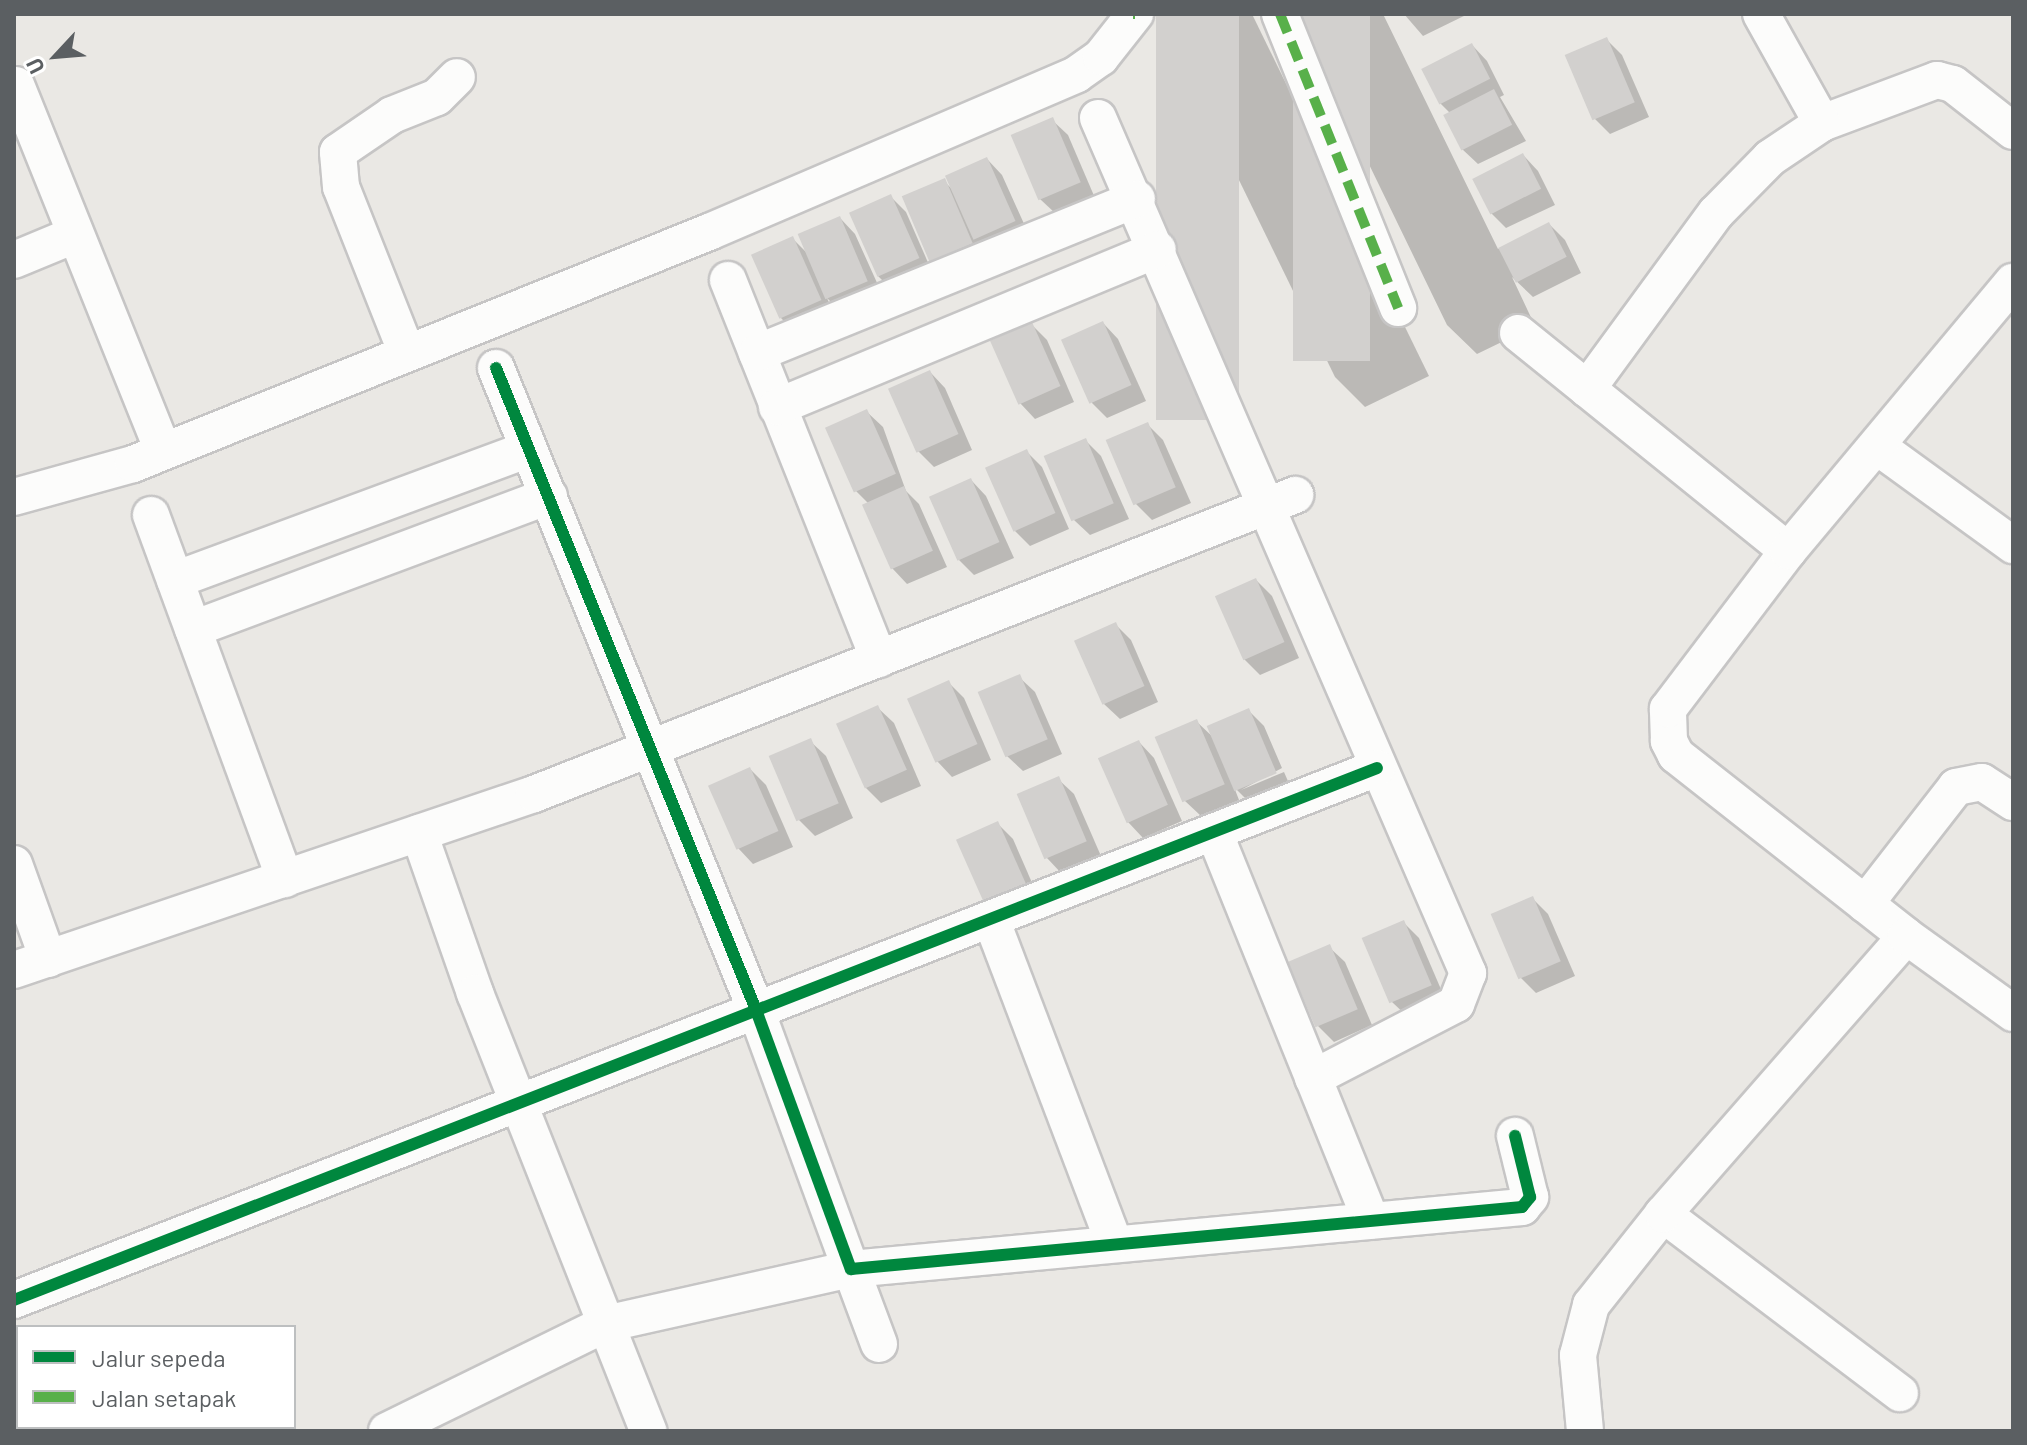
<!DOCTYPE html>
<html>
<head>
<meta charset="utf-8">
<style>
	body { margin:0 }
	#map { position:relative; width:2027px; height:1445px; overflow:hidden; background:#eae8e4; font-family:Barlow,sans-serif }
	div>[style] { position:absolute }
	.shadow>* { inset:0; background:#0003 }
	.building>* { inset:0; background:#d2d0ce; transform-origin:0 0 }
	.roads { filter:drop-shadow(2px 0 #c6c5c5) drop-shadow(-2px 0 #c6c5c5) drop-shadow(0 2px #c6c5c5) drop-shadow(0 -2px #c6c5c5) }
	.street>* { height:36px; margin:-18px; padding:0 18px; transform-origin:18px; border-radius:18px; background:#fcfcfb }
	.quiet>* { height:10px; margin-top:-5px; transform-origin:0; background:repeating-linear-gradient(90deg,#58b04a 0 20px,transparent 0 30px) }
	.cycleway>* { height:12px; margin:-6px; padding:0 6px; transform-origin:6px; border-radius:6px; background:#00873e }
	span { translate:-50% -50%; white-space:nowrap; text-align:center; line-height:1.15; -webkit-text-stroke:7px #fff; paint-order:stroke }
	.frame { position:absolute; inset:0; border:16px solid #5b5f62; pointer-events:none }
	.legend { position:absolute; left:16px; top:1325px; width:280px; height:104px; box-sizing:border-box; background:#fff; border:2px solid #bdbfc0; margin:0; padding:10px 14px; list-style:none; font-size:24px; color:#5b5f62 }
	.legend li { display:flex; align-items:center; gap:16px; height:40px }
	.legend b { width:40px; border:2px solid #bdbfc0 }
	.north { position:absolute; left:16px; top:16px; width:80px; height:80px; -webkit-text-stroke:6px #fff; paint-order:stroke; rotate:244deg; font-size:22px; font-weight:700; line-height:32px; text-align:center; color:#5b5f62 }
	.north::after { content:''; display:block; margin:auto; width:28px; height:36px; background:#5b5f62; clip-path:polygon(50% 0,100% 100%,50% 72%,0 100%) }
</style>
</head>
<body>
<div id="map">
	<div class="shadow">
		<div style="clip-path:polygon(1158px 14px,1252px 14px,1429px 376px,1365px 407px,1335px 377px)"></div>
		<div style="clip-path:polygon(1296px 14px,1383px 14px,1498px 249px,1549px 224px,1565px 240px,1581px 273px,1533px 297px,1512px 277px,1535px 326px,1477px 354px,1447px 325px)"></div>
		<div style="clip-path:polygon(1404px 14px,1468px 14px,1423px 36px)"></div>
		<div style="clip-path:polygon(1606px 39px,1622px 55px,1649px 117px,1610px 134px,1595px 119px)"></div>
		<div style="clip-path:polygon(1472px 45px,1487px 61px,1504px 95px,1500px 97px,1526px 141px,1478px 164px,1462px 149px,1450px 113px,1440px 103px)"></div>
		<div style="clip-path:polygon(1052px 120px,1068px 135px,1095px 198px,1056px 214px,1040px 199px)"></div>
		<div style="clip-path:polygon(1523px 155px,1538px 171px,1555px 205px,1506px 228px,1491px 213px)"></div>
		<div style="clip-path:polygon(987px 159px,1002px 175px,1030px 237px,948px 276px,932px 261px,944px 181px,954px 191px)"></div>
		<div style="clip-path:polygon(890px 196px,906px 212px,933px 274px,894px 292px,878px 276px)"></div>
		<div style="clip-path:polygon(840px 218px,855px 234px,883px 296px,843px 314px,827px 298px,835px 316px,796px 334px,781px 318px,792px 238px,808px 254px)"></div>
		<div style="clip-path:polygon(1103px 323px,1118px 339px,1146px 401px,1107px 418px,1092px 403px)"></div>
		<div style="clip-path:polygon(1031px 324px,1047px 340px,1074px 402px,1035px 419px,1020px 403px)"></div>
		<div style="clip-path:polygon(930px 372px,945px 388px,972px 450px,934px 467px,918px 451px)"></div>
		<div style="clip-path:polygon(867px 412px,883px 427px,906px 491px,919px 504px,947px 567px,907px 584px,892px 568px,869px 504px,856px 491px,828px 428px)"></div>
		<div style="clip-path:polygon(1148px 425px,1163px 440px,1191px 503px,1152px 520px,1136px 504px)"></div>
		<div style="clip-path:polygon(1086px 441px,1101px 456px,1129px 519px,1090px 535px,1074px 520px)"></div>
		<div style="clip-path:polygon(1026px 451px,1042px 467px,1069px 529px,1030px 546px,1015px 531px)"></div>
		<div style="clip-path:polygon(971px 480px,986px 496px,1014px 558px,974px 575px,959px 560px)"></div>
		<div style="clip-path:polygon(1256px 580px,1272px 596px,1299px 658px,1260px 675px,1244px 659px)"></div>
		<div style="clip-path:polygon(1115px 624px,1131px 640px,1158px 702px,1120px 719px,1104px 704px)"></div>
		<div style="clip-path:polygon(1019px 677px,1035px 692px,1062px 754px,1023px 771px,1007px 756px)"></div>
		<div style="clip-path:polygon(948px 682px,964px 698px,991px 760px,952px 777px,937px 761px)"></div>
		<div style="clip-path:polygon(878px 708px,894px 723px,921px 786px,881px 803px,866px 788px)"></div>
		<div style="clip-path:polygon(1248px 710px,1264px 726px,1282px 768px,1241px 790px,1284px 772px,1291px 788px,1252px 805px,1234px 787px,1239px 800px,1201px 816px,1185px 801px,1196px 721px,1215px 739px)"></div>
		<div style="clip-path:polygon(810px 741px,826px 756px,853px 818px,815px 836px,799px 820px,772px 757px)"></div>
		<div style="clip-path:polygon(1139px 742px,1154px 758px,1182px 821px,1143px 838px,1128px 822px)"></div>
		<div style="clip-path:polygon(750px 769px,766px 785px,793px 847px,753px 864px,738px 848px)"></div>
		<div style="clip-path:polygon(1058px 779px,1074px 794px,1101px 856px,1062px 874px,1047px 858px)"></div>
		<div style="clip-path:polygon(997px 823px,1013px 839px,1040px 901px,986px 902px)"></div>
		<div style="clip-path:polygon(1533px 899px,1548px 914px,1575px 976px,1536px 993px,1521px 978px)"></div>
		<div style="clip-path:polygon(1404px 923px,1419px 938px,1446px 1001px,1408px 1017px,1392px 1002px)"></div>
		<div style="clip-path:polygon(1329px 947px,1345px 962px,1372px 1025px,1334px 1042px,1318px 1026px,1290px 963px)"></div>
	</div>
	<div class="building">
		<div style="left:1156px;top:14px;width:83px;height:406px"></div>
		<div style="left:1293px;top:14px;width:77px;height:347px"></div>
		<div style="left:1607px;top:37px;width:71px;height:46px;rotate:67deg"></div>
		<div style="left:1472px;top:43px;width:40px;height:57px;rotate:63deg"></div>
		<div style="left:1494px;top:89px;width:40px;height:57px;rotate:63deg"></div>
		<div style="left:1053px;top:117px;width:71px;height:46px;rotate:67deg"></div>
		<div style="left:1523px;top:153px;width:40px;height:57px;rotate:63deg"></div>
		<div style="left:987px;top:157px;width:70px;height:46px;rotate:66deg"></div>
		<div style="left:945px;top:178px;width:71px;height:47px;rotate:67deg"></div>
		<div style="left:891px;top:194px;width:70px;height:46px;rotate:66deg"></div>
		<div style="left:840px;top:216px;width:71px;height:46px;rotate:67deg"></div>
		<div style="left:1549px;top:222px;width:39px;height:57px;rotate:63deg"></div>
		<div style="left:793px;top:236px;width:70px;height:46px;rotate:66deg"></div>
		<div style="left:1103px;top:321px;width:70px;height:46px;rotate:66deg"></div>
		<div style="left:1032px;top:322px;width:70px;height:46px;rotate:66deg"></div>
		<div style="left:930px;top:370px;width:70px;height:46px;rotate:66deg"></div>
		<div style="left:867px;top:409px;width:71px;height:46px;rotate:66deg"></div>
		<div style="left:1148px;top:422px;width:71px;height:46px;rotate:67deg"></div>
		<div style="left:1086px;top:438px;width:71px;height:46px;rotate:67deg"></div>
		<div style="left:1027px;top:449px;width:70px;height:46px;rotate:66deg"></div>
		<div style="left:971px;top:478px;width:70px;height:46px;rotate:66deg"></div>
		<div style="left:904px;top:486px;width:71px;height:46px;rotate:66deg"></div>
		<div style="left:1256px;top:578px;width:70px;height:45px;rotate:66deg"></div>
		<div style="left:1116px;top:622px;width:70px;height:46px;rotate:66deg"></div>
		<div style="left:1020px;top:674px;width:71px;height:46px;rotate:67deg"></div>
		<div style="left:949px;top:680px;width:70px;height:46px;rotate:66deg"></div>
		<div style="left:878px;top:705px;width:71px;height:46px;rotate:66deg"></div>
		<div style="left:1249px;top:708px;width:71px;height:46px;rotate:67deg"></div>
		<div style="left:1197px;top:719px;width:71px;height:46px;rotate:67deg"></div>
		<div style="left:811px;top:738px;width:71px;height:46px;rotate:67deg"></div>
		<div style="left:1139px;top:740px;width:71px;height:45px;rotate:66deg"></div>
		<div style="left:750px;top:767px;width:70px;height:46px;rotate:66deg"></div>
		<div style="left:1059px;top:776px;width:71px;height:46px;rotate:67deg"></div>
		<div style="left:998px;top:821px;width:70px;height:46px;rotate:66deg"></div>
		<div style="left:1533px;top:896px;width:71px;height:46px;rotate:67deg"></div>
		<div style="left:1404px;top:920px;width:71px;height:46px;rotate:67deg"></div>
		<div style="left:1330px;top:944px;width:71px;height:46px;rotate:67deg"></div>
	</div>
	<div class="roads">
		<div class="street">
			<div style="left:1280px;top:14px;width:317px;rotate:68.1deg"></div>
			<div style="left:16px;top:85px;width:394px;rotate:68.1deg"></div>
			<div style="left:1098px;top:118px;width:932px;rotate:66.6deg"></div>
			<div style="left:1468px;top:973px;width:33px;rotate:111deg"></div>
			<div style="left:1456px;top:1004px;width:161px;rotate:152.6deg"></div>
			<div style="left:1822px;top:123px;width:123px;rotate:-20.5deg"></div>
			<div style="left:1937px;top:80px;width:16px;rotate:14deg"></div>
			<div style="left:1953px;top:84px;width:76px;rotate:38.1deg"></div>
			<div style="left:14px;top:260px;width:65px;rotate:-22.6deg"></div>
			<div style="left:728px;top:280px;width:408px;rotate:68.3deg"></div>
			<div style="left:1518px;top:333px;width:347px;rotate:38.9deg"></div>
			<div style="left:406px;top:351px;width:176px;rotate:-111.6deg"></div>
			<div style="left:341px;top:187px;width:35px;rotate:-95deg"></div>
			<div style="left:338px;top:152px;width:65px;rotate:-34.4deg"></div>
			<div style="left:392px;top:115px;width:48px;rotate:-21.8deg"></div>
			<div style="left:437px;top:97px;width:28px;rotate:-45deg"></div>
			<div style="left:757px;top:353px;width:410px;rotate:-22.1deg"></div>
			<div style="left:496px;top:368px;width:693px;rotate:67.95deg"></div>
			<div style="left:756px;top:1010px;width:276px;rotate:69.9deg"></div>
			<div style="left:851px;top:1269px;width:674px;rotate:-5.28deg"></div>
			<div style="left:1522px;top:1207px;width:13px;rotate:-51deg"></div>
			<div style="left:1530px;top:1197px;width:63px;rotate:-103.8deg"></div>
			<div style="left:1587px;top:389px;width:218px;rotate:-53.8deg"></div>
			<div style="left:1716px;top:213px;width:77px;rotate:-45.5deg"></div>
			<div style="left:1770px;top:158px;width:63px;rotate:-33.9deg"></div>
			<div style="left:1822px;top:123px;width:125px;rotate:-119.2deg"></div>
			<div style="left:777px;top:407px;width:412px;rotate:-22.5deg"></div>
			<div style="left:1878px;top:447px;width:167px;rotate:36deg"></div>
			<div style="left:14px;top:497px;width:123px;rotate:-15.5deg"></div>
			<div style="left:133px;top:464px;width:621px;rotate:-21.94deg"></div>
			<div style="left:709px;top:232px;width:400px;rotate:-23.2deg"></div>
			<div style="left:1077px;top:74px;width:29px;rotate:-35deg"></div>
			<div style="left:1101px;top:57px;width:55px;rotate:-51.7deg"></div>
			<div style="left:151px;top:515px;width:388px;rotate:69.8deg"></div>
			<div style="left:175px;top:580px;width:377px;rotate:-20.3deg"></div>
			<div style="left:193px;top:629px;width:380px;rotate:-20.5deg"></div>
			<div style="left:1214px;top:832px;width:419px;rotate:68deg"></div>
			<div style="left:419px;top:833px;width:170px;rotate:70.7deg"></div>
			<div style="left:475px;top:993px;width:471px;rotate:68.4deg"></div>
			<div style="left:14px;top:864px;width:101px;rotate:70.3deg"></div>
			<div style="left:1865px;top:904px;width:148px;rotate:-52.1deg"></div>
			<div style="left:1956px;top:787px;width:26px;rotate:-11deg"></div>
			<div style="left:1982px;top:782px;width:37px;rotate:33deg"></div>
			<div style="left:991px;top:919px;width:344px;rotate:69.2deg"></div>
			<div style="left:1906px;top:936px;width:293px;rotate:-141.8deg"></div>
			<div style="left:1676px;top:755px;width:16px;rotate:-117deg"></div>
			<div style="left:1669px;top:741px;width:32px;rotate:-92deg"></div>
			<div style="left:1668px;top:709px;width:198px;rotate:-52.8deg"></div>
			<div style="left:1788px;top:551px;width:351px;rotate:-50.1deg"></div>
			<div style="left:14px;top:970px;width:549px;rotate:-18.7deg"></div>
			<div style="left:534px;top:794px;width:818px;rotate:-21.45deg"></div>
			<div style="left:1663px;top:1214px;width:297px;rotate:37.1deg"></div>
			<div style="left:14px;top:1300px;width:1463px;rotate:-21.32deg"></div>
			<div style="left:387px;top:1431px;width:243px;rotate:-26.1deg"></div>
			<div style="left:605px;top:1324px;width:252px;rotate:-12.6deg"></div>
			<div style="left:851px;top:1269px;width:80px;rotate:69.5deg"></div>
			<div style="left:1585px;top:1431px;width:76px;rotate:-95.3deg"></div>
			<div style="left:1578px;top:1355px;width:52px;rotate:-75.4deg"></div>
			<div style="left:1591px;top:1305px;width:116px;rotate:-51.6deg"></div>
			<div style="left:1663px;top:1214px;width:369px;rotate:-48.8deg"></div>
			<div style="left:1906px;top:936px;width:132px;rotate:35.7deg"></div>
		</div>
	</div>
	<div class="quiet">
		<div style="left:1133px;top:14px;width:2px"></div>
		<div style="left:1280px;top:14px;width:317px;rotate:68.1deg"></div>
	</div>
	<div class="cycleway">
		<div style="left:496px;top:368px;width:693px;rotate:67.95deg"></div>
		<div style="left:756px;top:1010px;width:276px;rotate:69.9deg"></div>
		<div style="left:851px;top:1269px;width:674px;rotate:-5.28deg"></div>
		<div style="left:1522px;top:1207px;width:13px;rotate:-51deg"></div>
		<div style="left:1530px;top:1197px;width:63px;rotate:-103.8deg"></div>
		<div style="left:14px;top:1300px;width:1463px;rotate:-21.32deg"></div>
	</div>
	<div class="frame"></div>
	<ul class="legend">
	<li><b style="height:10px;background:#00873e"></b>Jalur sepeda</li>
	<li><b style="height:10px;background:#58b04a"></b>Jalan setapak</li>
	</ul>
	<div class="north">U</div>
</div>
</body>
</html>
